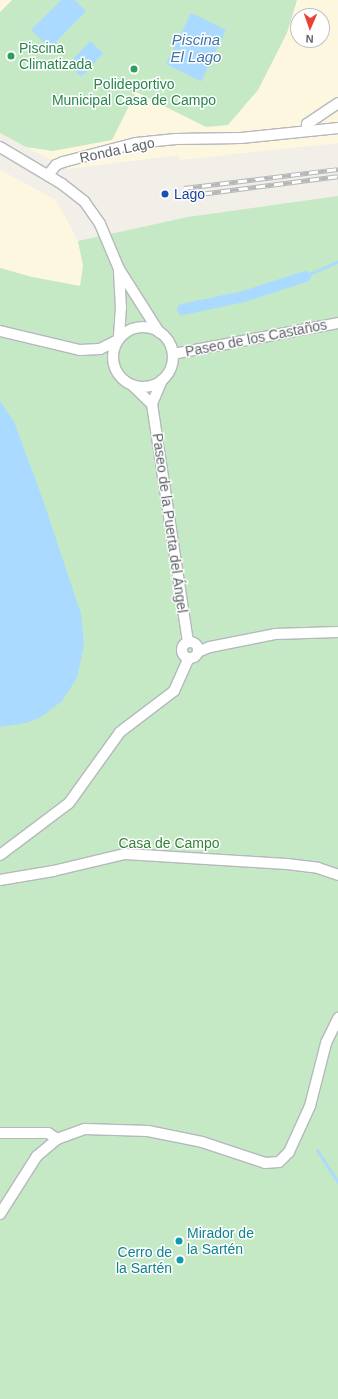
<!DOCTYPE html>
<html>
<head>
<meta charset="utf-8">
<style>
	body { margin:0 }
	#map { position:relative; width:338px; height:1399px; overflow:hidden; background:#f1efe8; font-family:Arial,sans-serif }
	div>[style] { position:absolute }
	.commercial>* { inset:0; background:#fef7e0 }
	.green>* { inset:0; background:#c5e8c5 }
	.water>* { inset:0; background:#aadaff; transform-origin:0 0 }
	.stream>* { height:3px; margin:-1.5px; padding:0 1.5px; transform-origin:1.5px; border-radius:1.5px; background:#aadaff }
	.canal>* { height:11px; margin:-5.5px; padding:0 5.5px; transform-origin:5.5px; border-radius:5.5px; background:#aadaff }
	.roads { filter:drop-shadow(1px 0 #b5b8bc) drop-shadow(-1px 0 #b5b8bc) drop-shadow(0 1px #b5b8bc) drop-shadow(0 -1px #b5b8bc) }
	.street>* { height:10px; margin:-5px; padding:0 5px; transform-origin:5px; border-radius:5px; background:#fff }
	.street>.ring { margin:-5px; padding:0; box-sizing:content-box; background:none; border:10px solid #fff; border-radius:50% }
	.rail>* { height:4.5px; margin-top:-2.25px; transform-origin:0; background:repeating-linear-gradient(90deg,#fff 0 9px,#b6b7b8 0 18px); box-sizing:border-box; border-block:1px solid #b6b7b8 }
	.dots>* { width:11px; height:11px; translate:-50% -50%; box-sizing:border-box; border:2px solid #fff; border-radius:50% }
	span { translate:-50% -50%; white-space:nowrap; text-align:center; line-height:1.15; -webkit-text-stroke:3px #fff; paint-order:stroke }
	.leisure-label { font-size:14px; color:#27864d }
	.left { translate:0 -50%; text-align:left }
	.street-label { font-size:14px; color:#5f6368 }
	.transit-label { font-size:14px; color:#164399 }
	.park-label { font-size:14px; color:#348238 }
	.culture-label { font-size:14px; color:#0d838f }
	.right { translate:-100% -50%; text-align:right }
	.water-label { font-size:15px; color:#4174aa; font-style:italic }
	.north { position:absolute; left:290px; top:8px; width:40px; height:40px; box-sizing:border-box; background:#fff; border:1px solid #bfc1c3; border-radius:50%; rotate:182deg; font-size:11px; font-weight:700; line-height:16px; text-align:center; color:#5f6368 }
	.north::after { content:''; display:block; margin:auto; width:14px; height:18px; background:#ea4335; clip-path:polygon(50% 0,100% 100%,50% 72%,0 100%) }
</style>
</head>
<body>
<div id="map">
	<div class="commercial">
		<div style="clip-path:polygon(evenodd,0 0,338px 0,338px 143px,180px 160px,179px 155px,68px 169px,0 133px,0 0,298px 16px,322px 16px,322px 40px,298px 40px,298px 16px)"></div>
		<div style="clip-path:polygon(0 170px,56px 200px,78px 241px,83px 266px,81px 286px,32px 277px,0 268px)"></div>
	</div>
	<div class="green">
		<div style="clip-path:polygon(12px 0,297px 0,287px 33px,258px 90px,228px 125px,206px 127px,136px 92px,112px 140px,53px 151px,26px 147px,0 133px,0 12px)"></div>
		<div style="clip-path:polygon(338px 196px,338px 1399px,0 1399px,0 268px,32px 277px,80px 286px,83px 266px,78px 241px,188px 217px)"></div>
	</div>
	<div class="water">
		<div style="clip-path:polygon(61px 0,75px 0,86px 11px,50px 48px,31px 30px)"></div>
		<div style="left:191px;top:13px;width:39px;height:57px;rotate:26deg"></div>
		<div style="left:90px;top:41px;width:18px;height:32px;rotate:43deg"></div>
		<div style="clip-path:polygon(0 401px,14px 422px,42px 497px,81px 614px,84px 645px,77px 678px,62px 701px,41px 717px,26px 723px,0 727px)"></div>
	</div>
	<div class="stream">
		<div style="left:305px;top:276px;width:36px;rotate:-24deg"></div>
		<div style="left:317px;top:1150px;width:38px;rotate:57deg"></div>
	</div>
	<div class="canal">
		<div style="left:182px;top:309px;width:62px;rotate:-12deg"></div>
		<div style="left:243px;top:296px;width:65px;rotate:-17.9deg"></div>
	</div>
	<div class="roads">
		<div class="street">
			<div style="left:307px;top:131px;width:7px;rotate:-90deg"></div>
			<div style="left:307px;top:124px;width:37px;rotate:-34deg"></div>
			<div style="left:0;top:147px;width:72px;rotate:30.8deg"></div>
			<div style="left:62px;top:184px;width:28px;rotate:38deg"></div>
			<div style="left:84px;top:201px;width:28px;rotate:55deg"></div>
			<div style="left:100px;top:224px;width:49px;rotate:67.1deg"></div>
			<div style="left:119px;top:269px;width:75px;rotate:57.6deg"></div>
			<div style="left:48px;top:175px;width:13px;rotate:-51deg"></div>
			<div style="left:56px;top:165px;width:8px;rotate:-23deg"></div>
			<div style="left:63px;top:162px;width:75px;rotate:-14.6deg"></div>
			<div style="left:136px;top:143px;width:40px;rotate:-5.7deg"></div>
			<div style="left:176px;top:139px;width:65px;rotate:-0.9deg"></div>
			<div style="left:241px;top:138px;width:98px;rotate:-5.9deg"></div>
			<div style="left:119px;top:271px;width:36px;rotate:87deg"></div>
			<div style="left:121px;top:307px;width:32px;rotate:94deg"></div>
			<div class="ring" style="left:113px;top:327px;width:50px;height:50px"></div>
			<div style="left:0;top:331px;width:82px;rotate:13.4deg"></div>
			<div style="left:80px;top:350px;width:20px;rotate:-3deg"></div>
			<div style="left:100px;top:349px;width:20px;rotate:-27deg"></div>
			<div style="left:173px;top:354px;width:168px;rotate:-10.6deg"></div>
			<div style="left:162px;top:380px;width:26px;rotate:113deg"></div>
			<div style="left:152px;top:404px;width:241px;rotate:81.4deg"></div>
			<div style="left:132px;top:385px;width:28px;rotate:44deg"></div>
			<div class="ring" style="left:182px;top:642px;width:6px;height:6px"></div>
			<div style="left:198px;top:652px;width:13px;rotate:-23deg"></div>
			<div style="left:210px;top:647px;width:66px;rotate:-11.3deg"></div>
			<div style="left:275px;top:634px;width:63px;rotate:-1.8deg"></div>
			<div style="left:0;top:855px;width:86px;rotate:-37deg"></div>
			<div style="left:69px;top:803px;width:87px;rotate:-54.3deg"></div>
			<div style="left:120px;top:732px;width:68px;rotate:-37.2deg"></div>
			<div style="left:174px;top:691px;width:36px;rotate:-66deg"></div>
			<div style="left:0;top:880px;width:54px;rotate:-9.6deg"></div>
			<div style="left:53px;top:871px;width:74px;rotate:-13.3deg"></div>
			<div style="left:125px;top:854px;width:162px;rotate:3.5deg"></div>
			<div style="left:287px;top:864px;width:31px;rotate:7deg"></div>
			<div style="left:318px;top:868px;width:21px;rotate:19deg"></div>
			<div style="left:0;top:1133px;width:48px"></div>
			<div style="left:48px;top:1133px;width:11px;rotate:34deg"></div>
			<div style="left:0;top:1214px;width:69px;rotate:-57.5deg"></div>
			<div style="left:37px;top:1156px;width:26px;rotate:-40deg"></div>
			<div style="left:57px;top:1139px;width:30px;rotate:-20deg"></div>
			<div style="left:85px;top:1129px;width:63px;rotate:1.8deg"></div>
			<div style="left:148px;top:1131px;width:55px;rotate:11.5deg"></div>
			<div style="left:202px;top:1142px;width:66px;rotate:18.4deg"></div>
			<div style="left:265px;top:1163px;width:14px;rotate:-4deg"></div>
			<div style="left:279px;top:1162px;width:14px;rotate:-45deg"></div>
			<div style="left:289px;top:1152px;width:51px;rotate:-65.5deg"></div>
			<div style="left:310px;top:1106px;width:65px;rotate:-75.7deg"></div>
			<div style="left:326px;top:1043px;width:28px;rotate:-64deg"></div>
		</div>
	</div>
	<div class="rail">
		<div style="left:184px;top:188px;width:155px;rotate:-7deg"></div>
		<div style="left:185px;top:196px;width:154px;rotate:-7.4deg"></div>
	</div>
	<div class="dots">
		<div style="left:11px;top:56px;background:#2e9e5b"></div>
		<div style="left:134px;top:69px;background:#2e9e5b"></div>
		<div style="left:165px;top:194px;background:#1a4fb4"></div>
		<div style="left:179px;top:1241px;background:#0f9aa8"></div>
		<div style="left:180px;top:1260px;background:#0f9aa8"></div>
	</div>
	<div class="leisure-label">
		<span class="left" style="left:19px;top:56px">Piscina<br>Climatizada</span>
		<span style="left:134px;top:92px">Polideportivo<br>Municipal Casa de Campo</span>
	</div>
	<div class="street-label">
		<span style="left:117px;top:150px;rotate:-12deg">Ronda Lago</span>
		<span style="left:256px;top:338px;rotate:-11deg">Paseo de los Castaños</span>
		<span style="left:170px;top:523px;rotate:82deg">Paseo de la Puerta del Ángel</span>
	</div>
	<div class="transit-label">
		<span class="left" style="left:174px;top:194px">Lago</span>
	</div>
	<div class="park-label">
		<span style="left:169px;top:843px">Casa de Campo</span>
	</div>
	<div class="culture-label">
		<span class="left" style="left:187px;top:1241px">Mirador de<br>la Sartén</span>
		<span class="right" style="left:172px;top:1260px">Cerro de<br>la Sartén</span>
	</div>
	<div class="water-label">
		<span style="left:196px;top:48px">Piscina<br>El Lago</span>
	</div>
	<div class="north">N</div>
</div>
</body>
</html>
